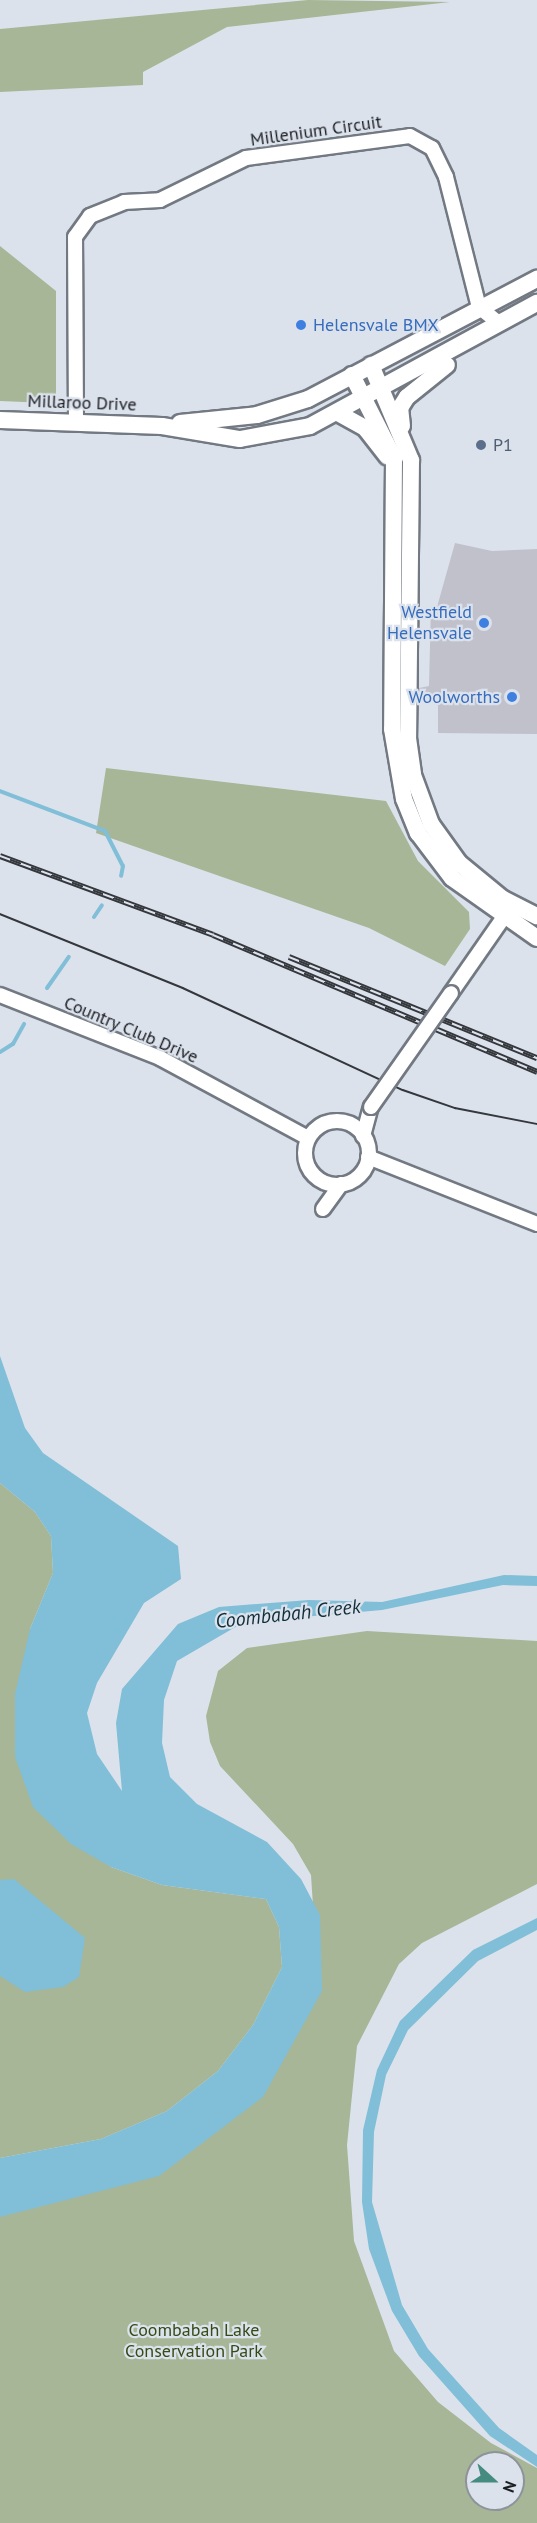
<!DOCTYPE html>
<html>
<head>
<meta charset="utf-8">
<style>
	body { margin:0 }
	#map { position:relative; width:537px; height:2523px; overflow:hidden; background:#dbe2ec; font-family:"PT Sans",sans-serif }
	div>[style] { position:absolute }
	.green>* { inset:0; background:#a7b696 }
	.water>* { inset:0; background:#81bed7 }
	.stream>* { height:4px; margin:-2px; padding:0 2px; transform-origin:2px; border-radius:2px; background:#81bed7 }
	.building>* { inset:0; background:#c1c1cc }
	.roads { filter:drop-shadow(2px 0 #737982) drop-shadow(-2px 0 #737982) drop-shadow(0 2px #737982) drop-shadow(0 -2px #737982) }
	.minor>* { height:14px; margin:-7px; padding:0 7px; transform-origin:7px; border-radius:7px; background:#fff }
	.minor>.ring { margin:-7px; padding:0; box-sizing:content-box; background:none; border:14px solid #fff; border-radius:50% }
	.tertiary>* { height:16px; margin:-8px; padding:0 8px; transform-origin:8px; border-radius:8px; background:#fff }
	.tram>* { height:1.5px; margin:-0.75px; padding:0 0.75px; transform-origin:0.75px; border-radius:0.75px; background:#34373c }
	.rail>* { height:6px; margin-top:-3px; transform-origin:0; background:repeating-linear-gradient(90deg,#dbe2ec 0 11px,#34373c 0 22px); box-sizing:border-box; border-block:2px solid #34373c }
	.bridges { filter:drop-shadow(2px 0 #737982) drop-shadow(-2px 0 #737982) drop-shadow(0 2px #737982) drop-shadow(0 -2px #737982) }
	.minor-bridge>* { height:14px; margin:-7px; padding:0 7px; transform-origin:7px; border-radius:7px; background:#fff }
	.dots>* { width:16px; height:16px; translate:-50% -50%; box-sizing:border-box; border:3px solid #dbe2ec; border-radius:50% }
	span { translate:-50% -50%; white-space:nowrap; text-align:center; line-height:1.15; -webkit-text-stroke:4.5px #dbe2ec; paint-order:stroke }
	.street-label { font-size:18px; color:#1b1d21 }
	.shop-label { font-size:18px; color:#366cbe }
	.left { translate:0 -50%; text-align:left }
	.right { translate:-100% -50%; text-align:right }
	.service-label { font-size:18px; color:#4e5e75 }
	.park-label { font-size:18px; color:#354a15 }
	.water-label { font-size:20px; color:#102e39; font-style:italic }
	.north { position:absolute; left:465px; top:2451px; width:60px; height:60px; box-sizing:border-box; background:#dbe2ec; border:2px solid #8e939b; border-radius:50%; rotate:111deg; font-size:16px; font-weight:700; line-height:24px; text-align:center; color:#1b1d21 }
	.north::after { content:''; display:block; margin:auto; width:21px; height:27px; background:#468b7f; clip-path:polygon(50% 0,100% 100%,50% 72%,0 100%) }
</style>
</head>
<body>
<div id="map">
	<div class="green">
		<div style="clip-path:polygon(308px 0,450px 2px,227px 27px,143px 72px,143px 85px,0 92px,0 29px)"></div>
		<div style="clip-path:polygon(0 246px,56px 291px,56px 395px,48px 403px,0 401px)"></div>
		<div style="clip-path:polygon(106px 768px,386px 801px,418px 861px,469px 912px,470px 929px,445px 966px,369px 928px,96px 833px)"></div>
		<div style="clip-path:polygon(0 1483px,35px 1512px,51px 1536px,53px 1573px,30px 1629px,111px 1867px,162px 1885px,266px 1899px,279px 1927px,282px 1967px,253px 2025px,218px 2071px,167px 2111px,101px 2139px,0 2158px)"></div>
		<div style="clip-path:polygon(evenodd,367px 1631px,537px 1641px,537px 1884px,422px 1943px,399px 1964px,357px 2046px,347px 2145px,354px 2241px,394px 2351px,438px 2402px,491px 2443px,537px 2468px,537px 2523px,0 2523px,0 2205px,209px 2121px,313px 1906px,311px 1875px,293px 1844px,220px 1766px,210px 1742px,206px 1716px,218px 1671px,247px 1648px,367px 1631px,477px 2463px,513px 2463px,513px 2499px,477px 2499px,477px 2463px)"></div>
	</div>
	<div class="water">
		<div style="clip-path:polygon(0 1356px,25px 1428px,43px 1453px,178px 1546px,181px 1579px,144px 1603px,97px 1683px,87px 1713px,97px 1754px,122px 1791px,116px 1723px,122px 1689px,178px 1624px,219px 1607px,309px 1600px,382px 1602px,504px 1575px,537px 1576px,537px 1586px,503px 1585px,382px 1610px,244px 1622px,177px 1661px,164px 1700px,162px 1743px,170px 1777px,197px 1804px,267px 1842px,301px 1879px,320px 1915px,322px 1991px,263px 2097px,159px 2176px,0 2217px,0 2158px,101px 2139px,167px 2111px,218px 2071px,253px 2025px,282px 1967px,279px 1927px,266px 1899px,162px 1885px,111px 1867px,71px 1844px,33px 1807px,15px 1757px,15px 1694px,30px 1629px,53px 1573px,51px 1536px,35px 1512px,0 1483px)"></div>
		<div style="clip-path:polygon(14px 1879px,85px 1938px,79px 1977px,63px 1987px,25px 1992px,0 1976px,0 1880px)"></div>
		<div style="clip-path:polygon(537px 1918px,537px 1930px,478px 1961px,408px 2030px,386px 2075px,374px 2132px,372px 2202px,402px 2305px,428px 2349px,499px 2428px,537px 2455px,537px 2467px,490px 2436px,419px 2356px,392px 2311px,369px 2249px,362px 2202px,363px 2130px,377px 2070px,400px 2021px,473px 1950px)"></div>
	</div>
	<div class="stream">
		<div style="left:0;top:791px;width:112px;rotate:20.9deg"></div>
		<div style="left:105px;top:831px;width:39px;rotate:63deg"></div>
		<div style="left:123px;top:866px;width:10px;rotate:101deg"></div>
		<div style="left:94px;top:917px;width:14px;rotate:-56deg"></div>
		<div style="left:47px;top:988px;width:38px;rotate:-55deg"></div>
		<div style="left:0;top:1052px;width:15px;rotate:-32deg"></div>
		<div style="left:13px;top:1044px;width:23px;rotate:-61deg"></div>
	</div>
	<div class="building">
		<div style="clip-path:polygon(455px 543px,492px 551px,537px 549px,537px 734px,438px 733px,438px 695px,419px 695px,419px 688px,429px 686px,431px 606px,437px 607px)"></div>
	</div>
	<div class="roads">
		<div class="minor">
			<div style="left:76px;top:423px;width:186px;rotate:-90.3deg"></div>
			<div style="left:75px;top:237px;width:26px;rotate:-54deg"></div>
			<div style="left:90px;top:216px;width:37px;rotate:-22deg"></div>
			<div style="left:124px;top:202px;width:36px;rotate:-3deg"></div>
			<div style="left:160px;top:200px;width:96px;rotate:-26deg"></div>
			<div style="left:246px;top:158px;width:165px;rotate:-7.6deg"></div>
			<div style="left:410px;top:136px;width:25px;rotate:29deg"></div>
			<div style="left:432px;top:148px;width:32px;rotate:64deg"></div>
			<div style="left:446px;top:177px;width:134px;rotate:75.8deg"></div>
			<div style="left:479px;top:307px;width:26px;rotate:39deg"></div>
			<div style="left:451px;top:993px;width:103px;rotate:-55.2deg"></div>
			<div style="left:0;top:995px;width:172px;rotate:21.5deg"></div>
			<div style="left:160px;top:1058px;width:168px;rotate:28.4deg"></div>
			<div class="ring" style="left:305px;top:1121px;width:50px;height:50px"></div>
			<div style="left:363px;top:1136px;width:30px;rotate:-75deg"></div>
			<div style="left:368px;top:1157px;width:182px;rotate:21.6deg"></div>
			<div style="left:323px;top:1209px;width:31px;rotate:-54deg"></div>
		</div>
		<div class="tertiary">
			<div style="left:371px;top:365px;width:103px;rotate:67.2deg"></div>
			<div style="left:411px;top:460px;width:278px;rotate:90.6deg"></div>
			<div style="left:408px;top:738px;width:37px;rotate:82deg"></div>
			<div style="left:413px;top:775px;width:52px;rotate:69.8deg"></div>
			<div style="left:431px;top:824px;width:48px;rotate:54.3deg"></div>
			<div style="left:459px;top:863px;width:57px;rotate:39.3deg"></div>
			<div style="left:503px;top:899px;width:38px;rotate:27deg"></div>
			<div style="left:352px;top:375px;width:93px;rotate:63.2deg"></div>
			<div style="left:394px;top:458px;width:271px;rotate:90.4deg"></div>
			<div style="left:392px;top:729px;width:71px;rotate:80.3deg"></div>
			<div style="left:404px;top:799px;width:37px;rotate:68deg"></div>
			<div style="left:418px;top:833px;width:56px;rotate:52.9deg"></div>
			<div style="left:452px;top:878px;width:104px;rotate:35.2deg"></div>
			<div style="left:338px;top:413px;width:31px;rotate:29deg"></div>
			<div style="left:365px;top:428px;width:36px;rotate:52deg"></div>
			<div style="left:0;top:420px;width:162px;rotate:2.1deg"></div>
			<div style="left:162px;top:426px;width:79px;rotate:9.5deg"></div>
			<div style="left:240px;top:439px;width:71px;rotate:-10.5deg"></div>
			<div style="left:310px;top:426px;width:258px;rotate:-28.5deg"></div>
			<div style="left:180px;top:423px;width:77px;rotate:-5.9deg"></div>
			<div style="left:257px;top:415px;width:53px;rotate:-17.4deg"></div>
			<div style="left:308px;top:399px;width:259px;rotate:-27.7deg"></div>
			<div style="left:402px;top:426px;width:18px;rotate:-96deg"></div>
			<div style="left:400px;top:408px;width:13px;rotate:-58deg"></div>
			<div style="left:407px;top:397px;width:51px;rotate:-38.7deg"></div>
		</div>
	</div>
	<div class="tram">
		<div style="left:0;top:914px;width:197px;rotate:22deg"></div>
		<div style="left:183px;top:988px;width:242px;rotate:24.9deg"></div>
		<div style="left:403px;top:1090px;width:55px;rotate:19.1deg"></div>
		<div style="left:455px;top:1108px;width:84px;rotate:11deg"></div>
	</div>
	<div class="rail">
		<div style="left:0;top:856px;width:227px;rotate:20.3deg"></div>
		<div style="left:213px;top:935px;width:352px;rotate:22.9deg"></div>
		<div style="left:289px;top:957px;width:268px;rotate:22.2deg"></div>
	</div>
	<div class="bridges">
		<div class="minor-bridge">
			<div style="left:371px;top:1107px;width:139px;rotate:-54.9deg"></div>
		</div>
	</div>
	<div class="dots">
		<div style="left:301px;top:325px;background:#3f7fe0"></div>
		<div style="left:481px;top:445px;background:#5c6f8a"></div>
		<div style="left:484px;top:623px;background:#3f7fe0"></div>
		<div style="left:512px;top:697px;background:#3f7fe0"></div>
	</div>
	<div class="street-label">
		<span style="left:316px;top:131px;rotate:-8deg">Millenium Circuit</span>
		<span style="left:82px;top:403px;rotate:2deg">Millaroo Drive</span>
		<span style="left:131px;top:1030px;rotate:23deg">Country Club Drive</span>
	</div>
	<div class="shop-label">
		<span class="left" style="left:313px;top:325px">Helensvale BMX</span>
		<span class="right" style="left:472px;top:623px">Westfield<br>Helensvale</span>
		<span class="right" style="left:500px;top:697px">Woolworths</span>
	</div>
	<div class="service-label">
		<span class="left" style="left:493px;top:445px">P1</span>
	</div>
	<div class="park-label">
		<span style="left:194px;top:2341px">Coombabah Lake<br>Conservation Park</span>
	</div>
	<div class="water-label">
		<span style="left:288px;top:1614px;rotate:-6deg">Coombabah Creek</span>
	</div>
	<div class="north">N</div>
</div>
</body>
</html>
